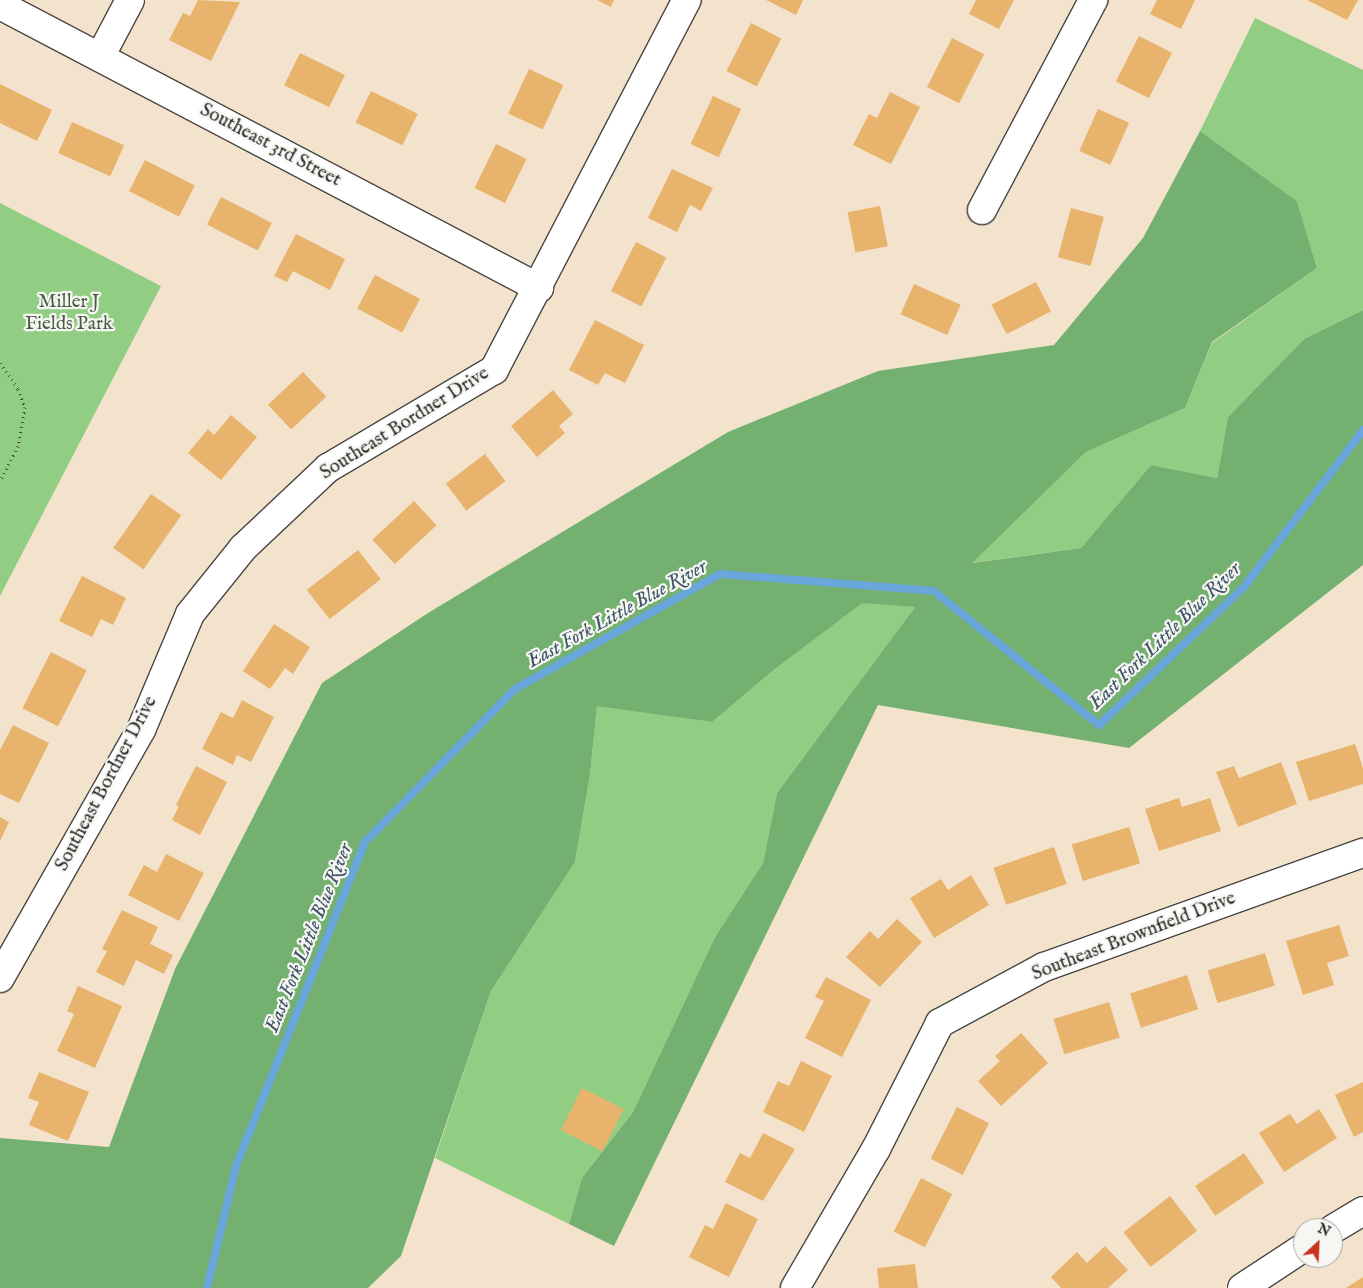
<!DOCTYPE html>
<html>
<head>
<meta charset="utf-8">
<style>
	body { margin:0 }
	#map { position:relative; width:1363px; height:1288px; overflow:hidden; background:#f3e3cc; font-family:"IM FELL English",serif }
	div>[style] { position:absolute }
	.green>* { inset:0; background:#91cd82 }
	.forest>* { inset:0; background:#74b070 }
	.stream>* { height:8px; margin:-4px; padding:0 4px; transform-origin:4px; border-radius:4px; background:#69a6db }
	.building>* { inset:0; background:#e8b36d; transform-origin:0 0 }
	.path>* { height:3px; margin-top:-1.5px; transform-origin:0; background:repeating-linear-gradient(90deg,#494743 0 1px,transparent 0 5px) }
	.roads { filter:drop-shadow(1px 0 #494743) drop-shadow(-1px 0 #494743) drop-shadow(0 1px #494743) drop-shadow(0 -1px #494743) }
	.minor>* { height:28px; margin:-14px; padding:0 14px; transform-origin:14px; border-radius:14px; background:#fff }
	span { translate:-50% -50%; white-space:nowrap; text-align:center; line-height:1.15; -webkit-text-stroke:4.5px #f6f6f2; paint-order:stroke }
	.street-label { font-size:19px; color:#2b2b2b }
	.park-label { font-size:19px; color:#4a5c45 }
	.water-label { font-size:20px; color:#415669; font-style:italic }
	.north { position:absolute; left:1293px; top:1218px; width:50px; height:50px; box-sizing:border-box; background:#f6f6f2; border:1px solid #a5a5a2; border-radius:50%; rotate:25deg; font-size:14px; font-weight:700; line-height:20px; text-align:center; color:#2b2b2b }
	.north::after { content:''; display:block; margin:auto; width:18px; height:22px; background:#c8321e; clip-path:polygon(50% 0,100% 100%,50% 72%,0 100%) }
</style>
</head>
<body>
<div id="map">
	<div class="green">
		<div style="clip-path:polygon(1255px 18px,1363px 70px,1363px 310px,1304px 339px,1228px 417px,1217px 478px,1151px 465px,1081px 548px,971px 563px,1086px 452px,1185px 408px,1212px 343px,1317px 268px,1297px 201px,1200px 131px)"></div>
		<div style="clip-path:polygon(0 203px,161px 286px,0 596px)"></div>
		<div style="clip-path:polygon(862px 602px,915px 607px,777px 793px,763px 863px,715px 937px,633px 1112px,582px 1178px,569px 1224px,435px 1158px,491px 991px,575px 862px,590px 775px,597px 705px,712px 722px,775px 669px)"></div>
	</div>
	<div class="forest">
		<div style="clip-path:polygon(1200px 131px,1297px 201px,1317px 268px,1212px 342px,1185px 408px,1086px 452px,972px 563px,1081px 548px,1151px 465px,1217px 478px,1228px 417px,1304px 339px,1363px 310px,1363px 565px,1129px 748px,878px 705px,614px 1246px,569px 1224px,582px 1178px,633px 1112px,715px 937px,763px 863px,777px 793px,915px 607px,862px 603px,775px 669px,712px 722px,597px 706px,590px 775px,575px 862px,491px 991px,401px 1256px,368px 1288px,0 1288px,0 1138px,109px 1147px,175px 969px,322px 683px,428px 613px,728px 432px,878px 371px,1054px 345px,1143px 238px)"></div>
	</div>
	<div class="stream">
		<div style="left:207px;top:1288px;width:125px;rotate:-76.6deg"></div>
		<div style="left:236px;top:1166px;width:349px;rotate:-68.3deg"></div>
		<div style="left:365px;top:842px;width:214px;rotate:-45.6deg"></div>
		<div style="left:515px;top:689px;width:235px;rotate:-29.3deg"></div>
		<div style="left:720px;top:574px;width:215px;rotate:4.5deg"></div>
		<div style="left:934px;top:591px;width:213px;rotate:39.1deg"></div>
		<div style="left:1099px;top:725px;width:200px;rotate:-43.6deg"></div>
		<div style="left:1244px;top:587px;width:197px;rotate:-52.8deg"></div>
	</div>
	<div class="building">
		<div style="clip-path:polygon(198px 0,240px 2px,211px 61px,169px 40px,183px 13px,190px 16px)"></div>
		<div style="clip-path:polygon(597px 0,614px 0,611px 7px)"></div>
		<div style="clip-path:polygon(766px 0,803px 0,796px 15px)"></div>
		<div style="clip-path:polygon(976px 0,1014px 0,999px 29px,969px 14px)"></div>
		<div style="clip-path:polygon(1157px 0,1195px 0,1181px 29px,1150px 14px)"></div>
		<div style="clip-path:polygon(1307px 0,1358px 0,1347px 20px)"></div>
		<div style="left:751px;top:23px;width:34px;height:54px;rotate:27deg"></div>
		<div style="left:1139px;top:36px;width:37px;height:51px;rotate:27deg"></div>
		<div style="left:952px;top:38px;width:36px;height:55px;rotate:27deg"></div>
		<div style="left:300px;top:53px;width:50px;height:36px;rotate:26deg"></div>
		<div style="left:529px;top:69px;width:38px;height:49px;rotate:25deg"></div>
		<div style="clip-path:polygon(0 84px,52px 110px,37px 141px,0 123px)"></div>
		<div style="left:371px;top:91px;width:52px;height:35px;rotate:26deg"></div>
		<div style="clip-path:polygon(890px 92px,920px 107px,891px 164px,853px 145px,869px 114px,877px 118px)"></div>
		<div style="left:713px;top:96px;width:31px;height:53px;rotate:25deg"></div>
		<div style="left:1098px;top:109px;width:34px;height:46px;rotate:24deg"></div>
		<div style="left:72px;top:122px;width:57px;height:34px;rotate:24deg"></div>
		<div style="left:496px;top:144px;width:34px;height:49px;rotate:26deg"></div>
		<div style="left:145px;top:160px;width:56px;height:35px;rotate:27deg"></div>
		<div style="clip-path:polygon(672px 169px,713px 188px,701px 211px,690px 205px,677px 232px,648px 218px)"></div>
		<div style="left:221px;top:197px;width:57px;height:31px;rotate:27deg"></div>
		<div style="left:880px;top:206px;width:41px;height:33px;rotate:79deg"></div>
		<div style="left:1071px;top:208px;width:34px;height:51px;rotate:15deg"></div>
		<div style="clip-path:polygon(296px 234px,345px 259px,330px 290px,293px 271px,287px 282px,274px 276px)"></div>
		<div style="left:636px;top:242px;width:34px;height:55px;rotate:27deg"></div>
		<div style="left:375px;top:275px;width:51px;height:38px;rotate:28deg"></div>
		<div style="left:1036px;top:282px;width:33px;height:50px;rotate:63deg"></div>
		<div style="left:914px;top:284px;width:51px;height:33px;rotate:24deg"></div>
		<div style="clip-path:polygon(595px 320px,644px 345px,625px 383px,605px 373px,598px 385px,569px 370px)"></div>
		<div style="left:303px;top:372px;width:34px;height:48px;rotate:47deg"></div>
		<div style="clip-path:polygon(553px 390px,573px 414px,559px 426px,565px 433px,537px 457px,511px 426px)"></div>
		<div style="clip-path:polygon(231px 415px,257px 437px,221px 480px,188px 453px,208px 429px,214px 435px)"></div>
		<div style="left:485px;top:454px;width:34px;height:49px;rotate:53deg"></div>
		<div style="left:151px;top:494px;width:37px;height:66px;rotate:35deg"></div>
		<div style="left:414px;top:501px;width:33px;height:57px;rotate:47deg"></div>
		<div style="left:358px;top:550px;width:37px;height:65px;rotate:52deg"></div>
		<div style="clip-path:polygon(82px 576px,126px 598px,113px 625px,101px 619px,92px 637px,59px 621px)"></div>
		<div style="clip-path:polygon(274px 624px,310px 647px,293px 674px,285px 668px,270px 689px,243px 671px)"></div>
		<div style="left:51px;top:652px;width:40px;height:63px;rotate:27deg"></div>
		<div style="clip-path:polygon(242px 700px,274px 717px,251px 762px,237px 755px,233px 765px,202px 749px,221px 712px,233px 718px)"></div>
		<div style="clip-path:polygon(13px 725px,49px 743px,19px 803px,0 794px,0 750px)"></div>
		<div style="clip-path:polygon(1355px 744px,1363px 768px,1363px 784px,1309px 801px,1296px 762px)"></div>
		<div style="clip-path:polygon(1281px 762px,1297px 804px,1238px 827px,1216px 772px,1234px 766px,1239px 778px)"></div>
		<div style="clip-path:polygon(196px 766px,227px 782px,200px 835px,172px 820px,179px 806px,176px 805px)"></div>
		<div style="clip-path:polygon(1179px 798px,1182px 807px,1210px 798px,1221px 831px,1159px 851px,1145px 809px)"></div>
		<div style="clip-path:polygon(0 817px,9px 822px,0 841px)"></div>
		<div style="left:1129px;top:827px;width:38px;height:60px;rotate:73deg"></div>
		<div style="left:1054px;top:847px;width:39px;height:64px;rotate:71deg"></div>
		<div style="clip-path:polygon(166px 854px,204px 873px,179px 921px,128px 895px,144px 865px,157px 872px)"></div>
		<div style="clip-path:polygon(971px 875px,989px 905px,934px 938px,910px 898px,941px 879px,948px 890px)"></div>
		<div style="clip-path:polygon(122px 910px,158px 927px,150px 944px,173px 955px,164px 974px,136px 960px,124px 986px,96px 972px,107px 951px,102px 949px)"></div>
		<div style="clip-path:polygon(897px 919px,922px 942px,880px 987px,846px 957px,870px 931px,878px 939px)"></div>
		<div style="clip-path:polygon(1339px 925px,1349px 956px,1327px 963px,1334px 985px,1303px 995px,1286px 941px)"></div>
		<div style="left:1265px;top:953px;width:34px;height:60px;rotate:73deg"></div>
		<div style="left:1187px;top:975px;width:36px;height:60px;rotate:72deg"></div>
		<div style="clip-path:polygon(826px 977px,871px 1000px,842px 1057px,805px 1038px,824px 1001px,815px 997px)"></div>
		<div style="clip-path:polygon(78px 986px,122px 1006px,95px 1068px,57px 1051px,74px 1014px,67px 1011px)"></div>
		<div style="left:1109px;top:1002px;width:37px;height:58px;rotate:73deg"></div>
		<div style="clip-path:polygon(1021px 1033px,1048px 1063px,1001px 1106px,978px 1081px,1000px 1061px,995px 1056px)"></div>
		<div style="clip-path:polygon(801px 1061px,832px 1076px,804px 1132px,763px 1112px,778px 1081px,789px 1086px)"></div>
		<div style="clip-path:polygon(39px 1072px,89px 1092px,68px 1141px,29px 1125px,39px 1102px,28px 1098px)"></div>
		<div style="clip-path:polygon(1363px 1082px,1363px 1132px,1354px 1137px,1335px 1095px)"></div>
		<div style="left:582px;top:1088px;width:47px;height:47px;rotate:27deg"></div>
		<div style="left:957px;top:1107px;width:36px;height:58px;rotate:27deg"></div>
		<div style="clip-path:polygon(1319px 1109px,1337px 1138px,1284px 1172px,1259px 1133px,1290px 1114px,1297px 1124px)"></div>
		<div style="clip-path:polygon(763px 1133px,795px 1149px,763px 1201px,725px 1182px,740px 1153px,750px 1158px)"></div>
		<div style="left:1244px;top:1153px;width:36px;height:59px;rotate:56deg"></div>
		<div style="left:921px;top:1178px;width:35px;height:60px;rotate:27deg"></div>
		<div style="left:1170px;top:1196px;width:44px;height:59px;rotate:52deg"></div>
		<div style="clip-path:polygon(726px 1203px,758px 1219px,729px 1277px,689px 1257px,705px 1225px,713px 1229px)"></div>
		<div style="clip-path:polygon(1105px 1246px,1128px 1270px,1108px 1288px,1061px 1288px,1051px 1277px,1077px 1252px,1087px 1263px)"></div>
		<div style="clip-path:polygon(915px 1264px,918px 1288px,879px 1288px,877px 1268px)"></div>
		<div style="clip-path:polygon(1363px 1277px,1363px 1288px,1346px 1288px)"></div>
	</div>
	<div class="path">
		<div style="left:0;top:363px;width:32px;rotate:55deg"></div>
		<div style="left:18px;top:389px;width:19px;rotate:69deg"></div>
		<div style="left:25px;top:407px;width:40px;rotate:100deg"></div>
		<div style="left:18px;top:446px;width:39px;rotate:117deg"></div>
	</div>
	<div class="roads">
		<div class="minor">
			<div style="left:0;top:5px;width:609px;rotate:27.7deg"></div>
			<div style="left:100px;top:57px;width:64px;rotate:-62.2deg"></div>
			<div style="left:982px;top:210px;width:238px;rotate:-62.1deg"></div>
			<div style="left:0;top:978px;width:285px;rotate:-60.4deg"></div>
			<div style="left:141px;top:730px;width:126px;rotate:-67.1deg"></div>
			<div style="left:190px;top:614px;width:85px;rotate:-51.2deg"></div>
			<div style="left:243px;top:548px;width:117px;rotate:-43.3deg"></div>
			<div style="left:328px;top:468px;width:193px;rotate:-30.6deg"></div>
			<div style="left:494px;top:370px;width:417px;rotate:-62.5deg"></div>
			<div style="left:1333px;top:1229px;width:35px;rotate:-31deg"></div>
			<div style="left:795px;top:1288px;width:161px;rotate:-59.8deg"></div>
			<div style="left:876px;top:1149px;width:141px;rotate:-63.1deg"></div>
			<div style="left:940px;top:1023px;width:118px;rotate:-28.3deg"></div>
			<div style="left:1044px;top:967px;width:339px;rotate:-19.7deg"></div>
			<div style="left:1242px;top:1288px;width:73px;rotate:-33.3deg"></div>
		</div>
	</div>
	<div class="street-label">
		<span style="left:270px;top:146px;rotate:28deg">Southeast 3rd Street</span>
		<span style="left:405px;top:424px;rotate:-32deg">Southeast Bordner Drive</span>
		<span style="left:107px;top:784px;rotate:-62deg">Southeast Bordner Drive</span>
		<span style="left:1134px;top:937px;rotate:-21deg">Southeast Brownfield Drive</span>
	</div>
	<div class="park-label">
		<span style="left:69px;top:314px">Miller J<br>Fields Park</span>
	</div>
	<div class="water-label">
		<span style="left:617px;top:614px;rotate:-29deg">East Fork Little Blue River</span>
		<span style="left:1165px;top:636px;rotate:-44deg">East Fork Little Blue River</span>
		<span style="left:309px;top:938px;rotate:-68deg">East Fork Little Blue River</span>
	</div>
	<div class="north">N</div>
</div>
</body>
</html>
